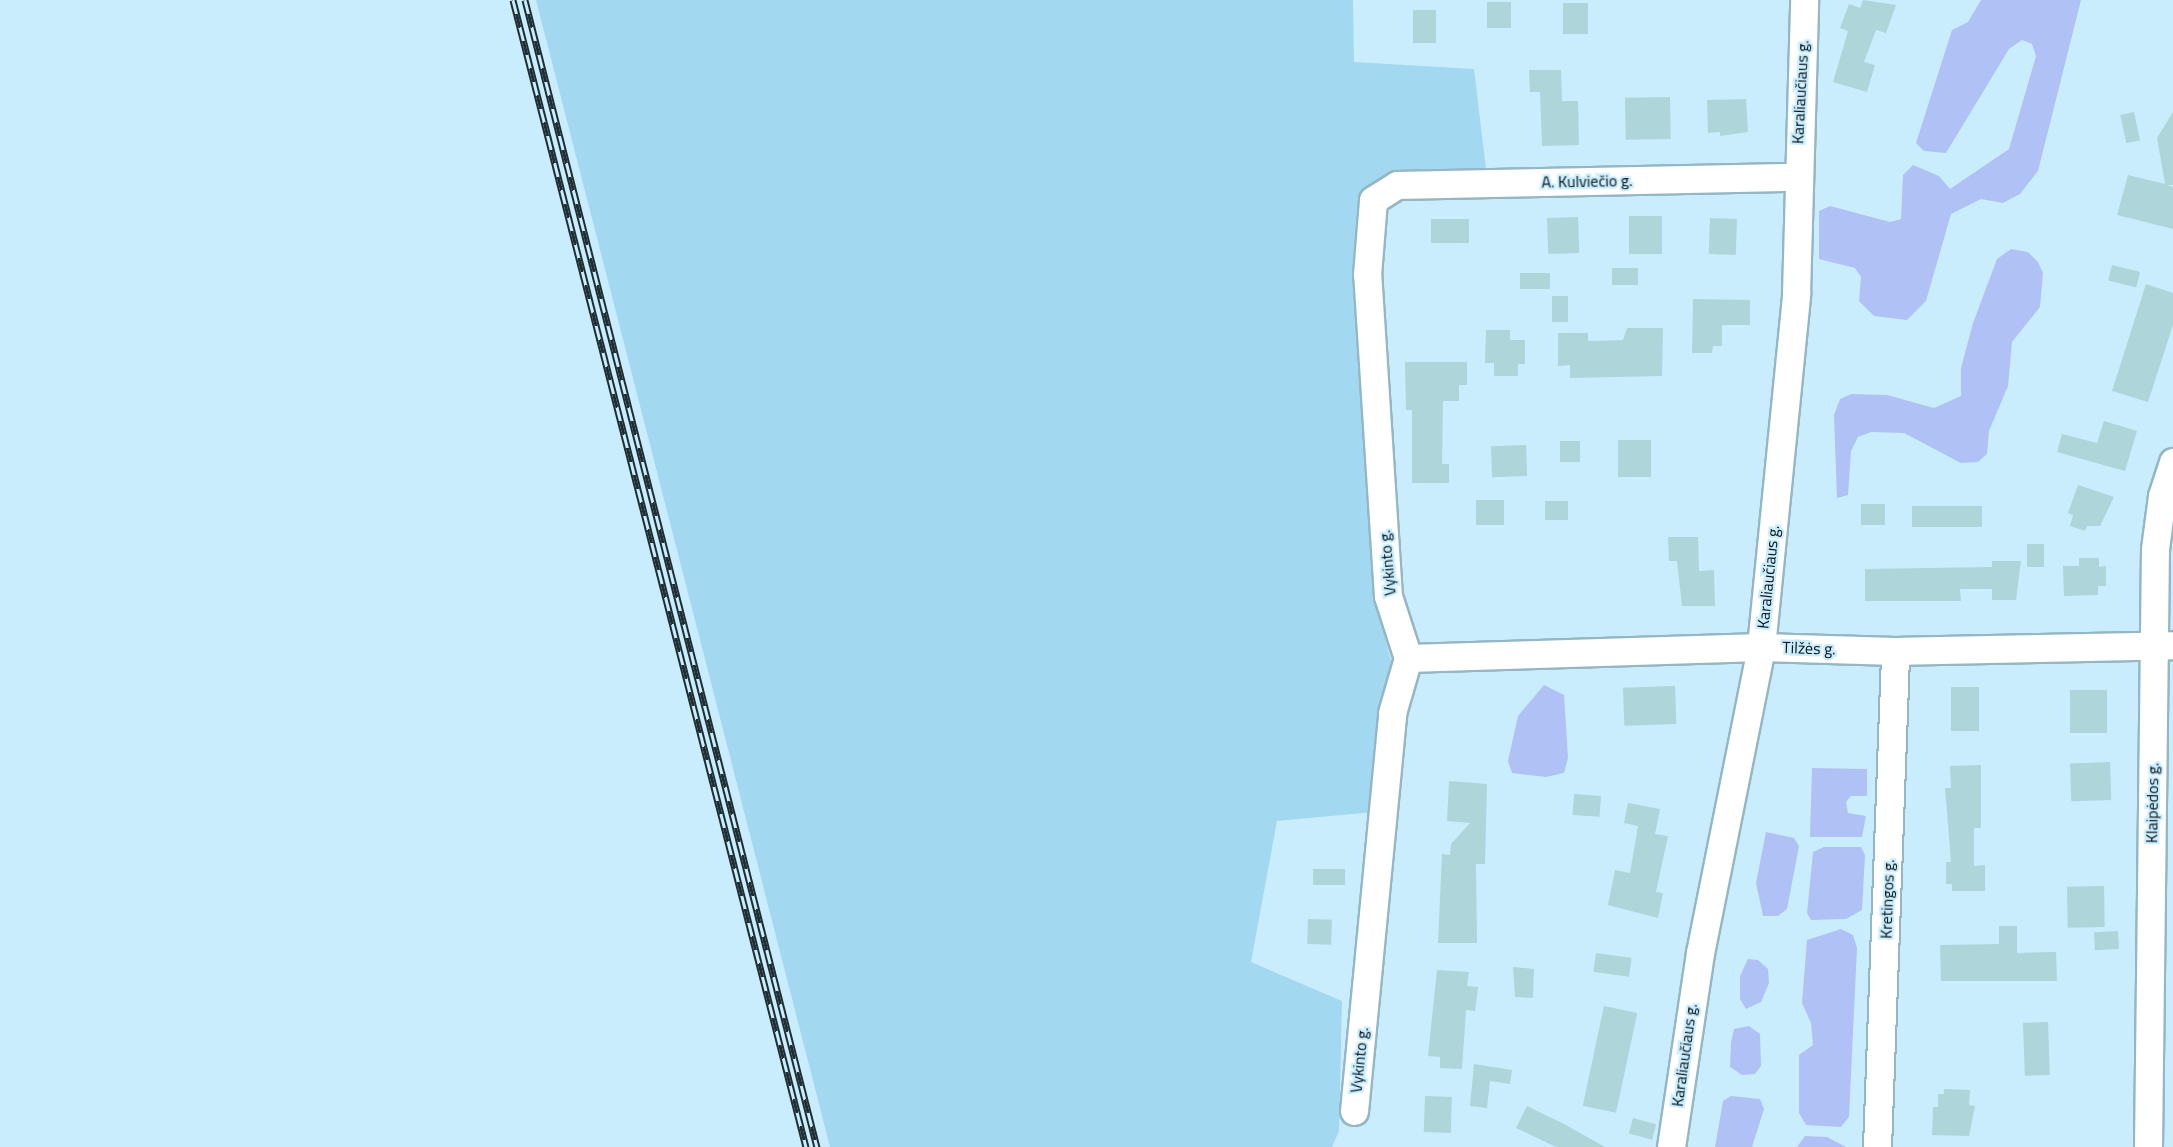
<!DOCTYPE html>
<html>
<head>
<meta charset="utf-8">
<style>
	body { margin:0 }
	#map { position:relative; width:2173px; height:1147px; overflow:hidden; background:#caedfd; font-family:"Titillium Web",sans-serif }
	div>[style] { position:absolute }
	.green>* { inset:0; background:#a2d8f0 }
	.water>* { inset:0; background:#b0c1f6 }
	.building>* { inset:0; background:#add5da; transform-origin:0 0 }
	.roads { filter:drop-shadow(2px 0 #94b6c5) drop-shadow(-2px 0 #94b6c5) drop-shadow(0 2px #94b6c5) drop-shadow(0 -2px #94b6c5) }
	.minor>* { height:27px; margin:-13.5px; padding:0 13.5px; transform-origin:13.5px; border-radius:13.5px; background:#fff }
	.rail>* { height:7px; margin-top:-3.5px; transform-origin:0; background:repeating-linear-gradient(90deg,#caedfd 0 14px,#1f2e34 0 28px); box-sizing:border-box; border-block:2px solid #1f2e34 }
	span { translate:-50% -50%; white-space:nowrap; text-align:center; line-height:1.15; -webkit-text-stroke:4.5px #caedfd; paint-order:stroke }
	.street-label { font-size:16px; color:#071318 }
</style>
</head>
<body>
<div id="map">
	<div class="green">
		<div style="clip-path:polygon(536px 0,1353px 0,1354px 62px,1474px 69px,1486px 169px,1402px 172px,1376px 182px,1376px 601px,1391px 661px,1374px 812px,1277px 821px,1251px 962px,1342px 1001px,1339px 1131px,1332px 1147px,830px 1147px)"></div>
	</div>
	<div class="water">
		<div style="clip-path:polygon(1981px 0,2081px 0,2038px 171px,2020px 194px,2003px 203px,1981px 199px,1951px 214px,1926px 301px,1907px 320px,1874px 316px,1859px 301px,1861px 277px,1855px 268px,1819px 259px,1819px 211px,1830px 206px,1890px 222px,1901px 219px,1903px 175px,1913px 165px,1939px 176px,1950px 189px,2009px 149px,2036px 56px,2032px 44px,2022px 40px,2009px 49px,1946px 153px,1924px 151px,1916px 143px,1952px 30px,1968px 22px)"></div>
		<div style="clip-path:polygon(2011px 249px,2028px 252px,2038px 262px,2043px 273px,2040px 307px,2012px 342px,2008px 386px,1989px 431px,1987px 454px,1978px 462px,1961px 463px,1904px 433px,1871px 432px,1858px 437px,1851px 451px,1848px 495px,1837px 498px,1834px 415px,1840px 399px,1851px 394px,1887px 395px,1934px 408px,1961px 396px,1961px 368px,1973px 323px,1997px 259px)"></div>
		<div style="clip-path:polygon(1544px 685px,1564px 695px,1568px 758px,1564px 773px,1546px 777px,1512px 773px,1508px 761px,1518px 716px)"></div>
		<div style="clip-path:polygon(1812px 768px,1867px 769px,1867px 796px,1851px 796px,1846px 802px,1848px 813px,1866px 816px,1862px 837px,1810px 837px)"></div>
		<div style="clip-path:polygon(1766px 832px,1794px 838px,1799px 846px,1787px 909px,1778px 916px,1763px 916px,1756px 883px)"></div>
		<div style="clip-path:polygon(1824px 847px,1861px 847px,1865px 855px,1862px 910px,1846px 919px,1811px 920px,1807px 913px,1813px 852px)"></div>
		<div style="clip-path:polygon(1841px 929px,1853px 935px,1857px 948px,1849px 1117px,1841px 1127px,1806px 1125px,1799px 1113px,1799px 1055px,1813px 1045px,1811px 1023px,1802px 1003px,1807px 940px)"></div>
		<div style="clip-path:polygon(1748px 959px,1758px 960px,1768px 969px,1769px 983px,1761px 1002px,1746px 1009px,1740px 999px,1740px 976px)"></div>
		<div style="clip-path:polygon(1749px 1026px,1760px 1034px,1761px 1066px,1755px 1074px,1742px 1075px,1730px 1067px,1731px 1042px,1734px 1029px)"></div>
		<div style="clip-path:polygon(1731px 1096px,1760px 1099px,1764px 1109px,1752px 1147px,1715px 1147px,1723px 1101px)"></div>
		<div style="clip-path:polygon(1805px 1136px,1827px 1137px,1846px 1147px,1797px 1147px)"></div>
	</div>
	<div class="building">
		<div style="clip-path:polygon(1863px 0,1896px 5px,1886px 33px,1876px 30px,1864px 62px,1875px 65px,1867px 92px,1833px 82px,1848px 31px,1840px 28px,1849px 4px,1860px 8px)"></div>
		<div style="left:1487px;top:2px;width:24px;height:26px"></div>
		<div style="left:1563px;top:3px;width:25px;height:31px"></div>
		<div style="left:1413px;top:10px;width:23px;height:33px"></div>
		<div style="clip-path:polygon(1529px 70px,1561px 70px,1562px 101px,1578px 101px,1579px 145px,1542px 146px,1540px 92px,1530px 92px)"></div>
		<div style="left:1670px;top:97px;width:42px;height:45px;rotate:89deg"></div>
		<div style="clip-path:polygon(1746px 99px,1748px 132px,1720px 136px,1720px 132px,1708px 133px,1707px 100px)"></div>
		<div style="left:2134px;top:112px;width:29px;height:14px;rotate:78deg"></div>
		<div style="clip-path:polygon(2173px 112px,2173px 185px,2167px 185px,2173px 187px,2173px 229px,2117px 215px,2128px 175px,2165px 184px,2157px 138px)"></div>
		<div style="left:1629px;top:216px;width:33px;height:38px"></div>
		<div style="left:1578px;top:217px;width:36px;height:31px;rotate:88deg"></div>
		<div style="left:1710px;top:218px;width:27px;height:36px;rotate:2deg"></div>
		<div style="left:1431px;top:219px;width:38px;height:24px"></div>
		<div style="left:2112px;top:265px;width:29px;height:16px;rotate:14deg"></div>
		<div style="left:1612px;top:268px;width:26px;height:17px"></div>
		<div style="left:1520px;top:273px;width:30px;height:16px"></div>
		<div style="clip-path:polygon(2146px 284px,2173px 293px,2173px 325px,2148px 402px,2112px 391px)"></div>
		<div style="left:1552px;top:296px;width:16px;height:26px"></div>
		<div style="clip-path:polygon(1693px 299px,1750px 300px,1750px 325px,1722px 325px,1722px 346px,1713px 346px,1712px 353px,1692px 353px)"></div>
		<div style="clip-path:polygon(1627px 328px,1663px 328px,1662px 376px,1570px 378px,1570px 365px,1558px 366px,1558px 333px,1588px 333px,1588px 341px,1623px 340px)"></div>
		<div style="clip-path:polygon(1486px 330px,1510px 330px,1510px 340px,1525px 340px,1525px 364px,1518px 364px,1518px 376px,1494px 376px,1494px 363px,1485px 363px)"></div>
		<div style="clip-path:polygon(1405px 362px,1467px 362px,1467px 385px,1459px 385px,1459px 401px,1443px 401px,1442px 464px,1449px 464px,1449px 483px,1412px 483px,1412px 410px,1406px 410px)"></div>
		<div style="clip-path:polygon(2104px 421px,2137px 431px,2125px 471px,2057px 452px,2062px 434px,2097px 443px)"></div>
		<div style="left:1618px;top:440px;width:33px;height:37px"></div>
		<div style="left:1560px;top:441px;width:20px;height:21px"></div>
		<div style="left:1526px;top:445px;width:31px;height:35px;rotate:88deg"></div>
		<div style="clip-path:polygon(2078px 485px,2114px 497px,2100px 526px,2087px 526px,2085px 531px,2070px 526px,2073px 515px,2068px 513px)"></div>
		<div style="left:1476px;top:500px;width:28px;height:25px"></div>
		<div style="left:1545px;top:501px;width:23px;height:19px"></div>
		<div style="left:1861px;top:504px;width:24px;height:21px"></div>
		<div style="left:1982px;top:506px;width:21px;height:70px;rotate:90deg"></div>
		<div style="clip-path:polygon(1668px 537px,1698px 537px,1699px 571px,1714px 570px,1715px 606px,1682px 606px,1677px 561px,1669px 561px)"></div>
		<div style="left:2027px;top:544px;width:17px;height:23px"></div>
		<div style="clip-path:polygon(2079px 558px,2099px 558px,2099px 567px,2106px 566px,2106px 586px,2098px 586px,2098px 595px,2064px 596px,2063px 566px,2079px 566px)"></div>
		<div style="clip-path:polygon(1992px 561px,2021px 561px,2016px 600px,1992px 600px,1992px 589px,1960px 589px,1961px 601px,1865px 601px,1865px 569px,1992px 567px)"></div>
		<div style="left:1675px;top:686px;width:38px;height:52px;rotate:88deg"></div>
		<div style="left:1951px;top:687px;width:28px;height:44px"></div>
		<div style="left:2070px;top:690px;width:37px;height:43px"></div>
		<div style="left:2110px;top:762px;width:38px;height:40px;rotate:88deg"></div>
		<div style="clip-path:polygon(1981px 765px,1981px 828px,1974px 828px,1974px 866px,1985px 865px,1985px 891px,1952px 891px,1952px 884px,1946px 884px,1946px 862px,1951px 862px,1945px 788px,1951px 788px,1950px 766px)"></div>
		<div style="clip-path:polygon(1449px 781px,1487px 784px,1485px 864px,1476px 864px,1477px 943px,1438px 943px,1442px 854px,1450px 855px,1451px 844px,1470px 823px,1447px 821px)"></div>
		<div style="left:1574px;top:794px;width:27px;height:21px;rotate:4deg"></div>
		<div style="clip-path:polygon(1628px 803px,1660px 809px,1655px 834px,1668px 836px,1656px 892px,1663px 893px,1658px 918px,1608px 905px,1615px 870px,1630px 873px,1638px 826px,1624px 823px)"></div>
		<div style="left:1313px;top:869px;width:32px;height:16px"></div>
		<div style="left:2104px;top:886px;width:41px;height:37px;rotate:89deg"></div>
		<div style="left:1308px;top:919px;width:24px;height:25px;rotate:2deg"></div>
		<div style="clip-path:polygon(1999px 926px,2017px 926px,2017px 953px,2056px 952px,2057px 981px,1941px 981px,1940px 945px,1999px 944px)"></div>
		<div style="left:2118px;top:931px;width:18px;height:24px;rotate:87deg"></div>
		<div style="left:1596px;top:953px;width:36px;height:19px;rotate:8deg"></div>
		<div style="clip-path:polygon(1513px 967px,1534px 969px,1533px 998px,1515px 997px)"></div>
		<div style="clip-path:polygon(1437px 970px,1469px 972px,1467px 986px,1478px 987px,1475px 1011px,1466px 1010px,1462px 1069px,1440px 1068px,1440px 1057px,1428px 1056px)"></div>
		<div style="left:1604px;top:1006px;width:34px;height:102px;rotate:12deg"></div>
		<div style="left:2048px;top:1022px;width:53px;height:25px;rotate:88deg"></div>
		<div style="clip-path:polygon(1474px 1064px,1512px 1070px,1510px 1084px,1490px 1081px,1487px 1108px,1470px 1106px)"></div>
		<div style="clip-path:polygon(1944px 1089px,1970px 1090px,1969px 1105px,1975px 1106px,1969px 1136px,1932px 1135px,1933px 1107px,1938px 1107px,1938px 1094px,1944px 1094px)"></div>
		<div style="left:1425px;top:1096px;width:27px;height:36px;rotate:2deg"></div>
		<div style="clip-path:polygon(1527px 1106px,1564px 1124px,1605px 1147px,1556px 1147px,1516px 1128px)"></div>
		<div style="left:1633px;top:1118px;width:24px;height:16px;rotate:15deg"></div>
	</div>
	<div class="roads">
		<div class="minor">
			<div style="left:1408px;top:658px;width:353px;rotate:-1.8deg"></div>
			<div style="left:1761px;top:647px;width:134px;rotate:1.7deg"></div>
			<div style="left:1895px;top:651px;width:278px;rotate:-1.2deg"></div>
			<div style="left:1354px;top:1111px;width:400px;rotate:-84.5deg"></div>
			<div style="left:1392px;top:713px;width:57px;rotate:-73.8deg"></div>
			<div style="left:1408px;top:658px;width:65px;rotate:-107.9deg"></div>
			<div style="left:1388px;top:596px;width:322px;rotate:-93.7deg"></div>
			<div style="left:1367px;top:275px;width:75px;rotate:-85.4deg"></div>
			<div style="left:1373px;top:200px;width:28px;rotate:-32deg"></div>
			<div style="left:1397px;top:185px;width:398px;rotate:-1.2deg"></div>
			<div style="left:1671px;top:1147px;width:196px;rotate:-81.5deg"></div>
			<div style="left:1700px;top:953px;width:312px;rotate:-78.7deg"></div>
			<div style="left:1761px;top:647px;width:355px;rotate:-84.3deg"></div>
			<div style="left:1796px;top:294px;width:294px;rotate:-88.4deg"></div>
			<div style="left:1877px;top:1147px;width:496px;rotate:-87.9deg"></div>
			<div style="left:2148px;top:1147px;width:598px;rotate:-89.33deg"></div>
			<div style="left:2155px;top:549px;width:53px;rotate:-82.5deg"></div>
			<div style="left:2162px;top:496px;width:36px;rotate:-72deg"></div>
		</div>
	</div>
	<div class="rail">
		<div style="left:513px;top:0;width:1184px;rotate:75.67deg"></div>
		<div style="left:525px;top:0;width:1184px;rotate:75.72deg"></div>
	</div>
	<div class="street-label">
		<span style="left:1800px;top:92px;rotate:-87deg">Karaliaučiaus g.</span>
		<span style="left:1587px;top:181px;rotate:-1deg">A. Kulviečio g.</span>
		<span style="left:1387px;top:563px;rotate:-95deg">Vykinto g.</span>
		<span style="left:1768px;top:577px;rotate:-84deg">Karaliaučiaus g.</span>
		<span style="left:1809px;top:648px;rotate:2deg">Tilžės g.</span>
		<span style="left:2152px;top:803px;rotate:-89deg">Klaipėdos g.</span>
		<span style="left:1887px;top:899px;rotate:-88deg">Kretingos g.</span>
		<span style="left:1684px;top:1055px;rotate:-82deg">Karaliaučiaus g.</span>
		<span style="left:1359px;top:1060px;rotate:-84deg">Vykinto g.</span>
	</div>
</div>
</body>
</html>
